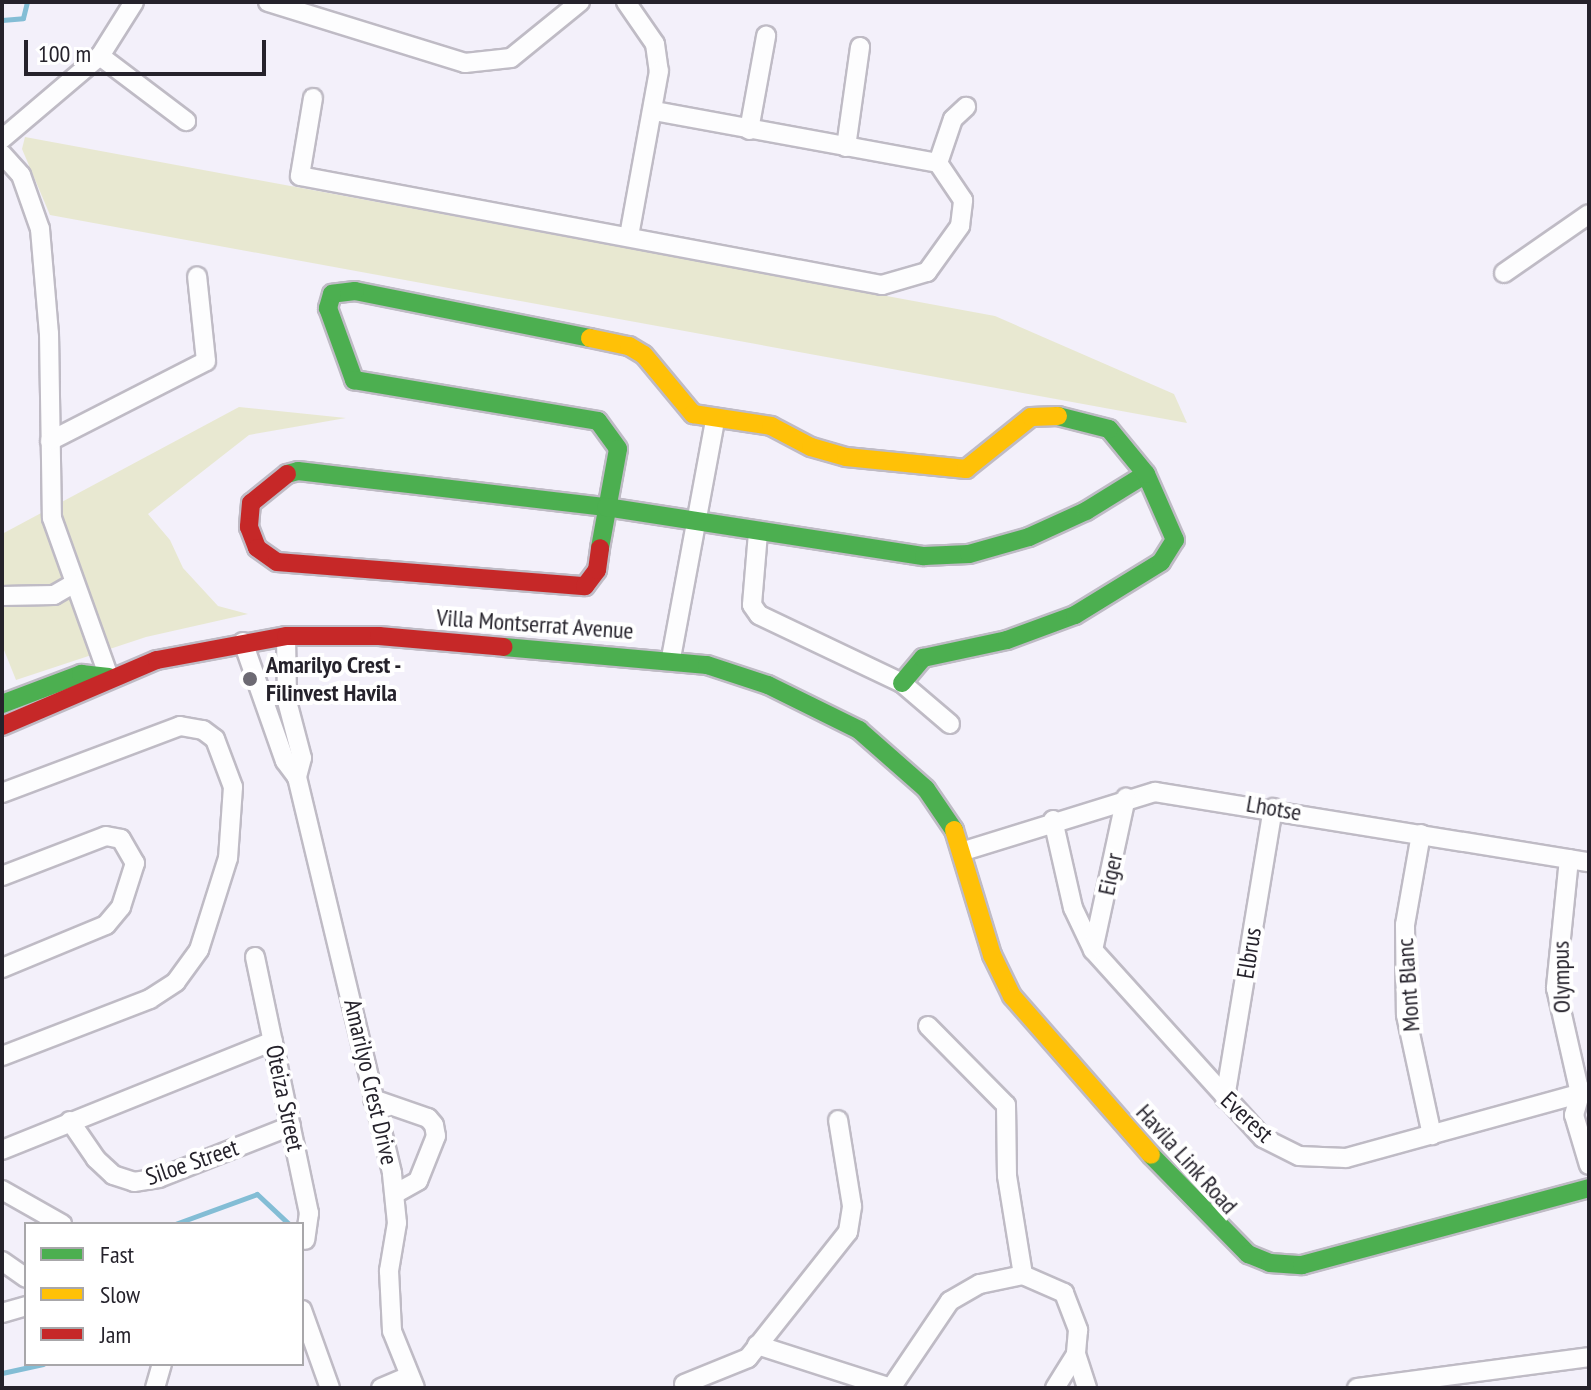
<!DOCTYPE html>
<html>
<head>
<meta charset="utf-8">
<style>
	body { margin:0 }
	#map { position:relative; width:1591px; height:1390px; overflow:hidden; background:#f3f0fa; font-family:"PT Sans Narrow",sans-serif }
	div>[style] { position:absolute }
	.green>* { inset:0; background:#e8e8d1 }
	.stream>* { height:5px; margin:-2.5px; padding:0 2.5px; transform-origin:2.5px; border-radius:2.5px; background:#83bdd5 }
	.roads { filter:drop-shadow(2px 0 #bfbbc5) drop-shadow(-2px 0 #bfbbc5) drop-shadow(0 2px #bfbbc5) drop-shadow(0 -2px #bfbbc5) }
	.street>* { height:18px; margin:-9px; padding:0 9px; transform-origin:9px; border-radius:9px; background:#fdfdfe }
	.fast>* { height:18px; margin:-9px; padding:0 9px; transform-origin:9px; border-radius:9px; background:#4caf50 }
	.slow>* { height:18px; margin:-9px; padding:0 9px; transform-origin:9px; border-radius:9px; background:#ffc107 }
	.jam>* { height:18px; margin:-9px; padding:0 9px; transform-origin:9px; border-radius:9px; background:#c62828 }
	.dots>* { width:22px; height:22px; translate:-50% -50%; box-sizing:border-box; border:4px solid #fff; border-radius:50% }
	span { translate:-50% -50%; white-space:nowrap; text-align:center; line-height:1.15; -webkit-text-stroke:8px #fff; paint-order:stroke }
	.street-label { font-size:24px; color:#25222b }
	.poi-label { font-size:24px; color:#25222b; font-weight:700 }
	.left { translate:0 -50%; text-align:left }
	.frame { position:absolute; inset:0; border:4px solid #25222b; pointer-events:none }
	.legend { position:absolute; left:24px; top:1222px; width:280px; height:144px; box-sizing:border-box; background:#fff; border:2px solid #a8a7aa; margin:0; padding:10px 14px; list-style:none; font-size:24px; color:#25222b }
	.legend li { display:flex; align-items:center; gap:16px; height:40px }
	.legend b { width:40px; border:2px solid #a8a7aa }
	.scale { position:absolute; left:24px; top:40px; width:242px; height:36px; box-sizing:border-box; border:4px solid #25222b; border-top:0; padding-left:10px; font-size:24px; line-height:28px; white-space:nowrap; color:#25222b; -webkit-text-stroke:6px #fff; paint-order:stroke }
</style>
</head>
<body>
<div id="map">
	<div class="green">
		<div style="clip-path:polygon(25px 137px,995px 316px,1174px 394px,1187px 423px,50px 215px,22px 149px)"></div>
		<div style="clip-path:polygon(239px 407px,346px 418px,249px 435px,148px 514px,170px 540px,183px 568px,218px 606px,248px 614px,146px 637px,16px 680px,2px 645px,2px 608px,21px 589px,2px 587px,2px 534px)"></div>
	</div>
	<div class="stream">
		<div style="left:2px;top:20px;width:21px;rotate:-5deg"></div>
		<div style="left:23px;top:18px;width:16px;rotate:-76deg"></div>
		<div style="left:175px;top:1224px;width:87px;rotate:-20.1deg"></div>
		<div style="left:257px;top:1194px;width:44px;rotate:43.2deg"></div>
		<div style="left:2px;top:1373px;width:42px;rotate:-12.4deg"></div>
	</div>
	<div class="roads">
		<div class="street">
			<div style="left:268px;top:2px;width:206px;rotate:17.2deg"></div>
			<div style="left:465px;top:63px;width:46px;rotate:-6.2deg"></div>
			<div style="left:511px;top:58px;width:89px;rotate:-39.1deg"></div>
			<div style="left:626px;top:2px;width:51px;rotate:55.4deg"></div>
			<div style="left:655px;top:44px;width:27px;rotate:82deg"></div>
			<div style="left:659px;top:71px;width:168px;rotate:100.3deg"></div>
			<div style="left:100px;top:56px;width:108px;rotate:37.1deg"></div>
			<div style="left:313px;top:98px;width:79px;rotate:99.5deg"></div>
			<div style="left:300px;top:176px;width:592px;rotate:10.61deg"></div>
			<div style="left:882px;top:285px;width:47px;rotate:-16.1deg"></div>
			<div style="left:927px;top:272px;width:57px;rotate:-54.3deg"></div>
			<div style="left:960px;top:226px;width:26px;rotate:-83deg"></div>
			<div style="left:963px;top:200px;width:45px;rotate:-124deg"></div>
			<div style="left:938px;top:163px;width:289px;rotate:-169.6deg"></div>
			<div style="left:749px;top:130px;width:96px;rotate:-79.7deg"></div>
			<div style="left:2px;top:139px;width:128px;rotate:-40.3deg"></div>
			<div style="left:100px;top:56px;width:64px;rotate:-57.8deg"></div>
			<div style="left:846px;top:147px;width:101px;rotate:-82deg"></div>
			<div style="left:2px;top:154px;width:28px;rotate:48deg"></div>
			<div style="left:21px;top:175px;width:57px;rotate:70.6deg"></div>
			<div style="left:40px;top:229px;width:104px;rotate:85.1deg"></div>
			<div style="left:49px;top:333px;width:185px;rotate:89.1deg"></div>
			<div style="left:52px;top:518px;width:169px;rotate:70.3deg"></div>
			<div style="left:938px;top:163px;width:46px;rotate:-71.2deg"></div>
			<div style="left:953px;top:119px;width:18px;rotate:-43deg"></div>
			<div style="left:1504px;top:273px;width:103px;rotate:-34.8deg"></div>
			<div style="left:50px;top:441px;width:175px;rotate:-27.1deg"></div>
			<div style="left:206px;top:361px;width:85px;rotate:-96deg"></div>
			<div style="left:758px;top:533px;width:72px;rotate:94.8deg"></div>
			<div style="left:752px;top:605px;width:12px;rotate:55deg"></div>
			<div style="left:759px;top:615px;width:158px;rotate:25.4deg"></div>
			<div style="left:902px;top:683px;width:63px;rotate:40.5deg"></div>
			<div style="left:2px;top:596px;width:52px;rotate:-1.1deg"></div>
			<div style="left:54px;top:595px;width:22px;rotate:-30deg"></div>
			<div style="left:286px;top:636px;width:65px;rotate:89.1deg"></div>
			<div style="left:287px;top:701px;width:59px;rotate:75.3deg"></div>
			<div style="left:302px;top:758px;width:20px;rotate:105deg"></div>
			<div style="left:243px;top:642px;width:126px;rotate:70.6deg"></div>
			<div style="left:285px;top:761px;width:20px;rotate:53deg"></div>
			<div style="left:297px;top:777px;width:408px;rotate:76.5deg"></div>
			<div style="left:392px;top:1174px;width:49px;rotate:84.2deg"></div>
			<div style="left:397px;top:1223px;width:49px;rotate:99.5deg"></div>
			<div style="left:389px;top:1271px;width:60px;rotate:87.1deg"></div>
			<div style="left:392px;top:1331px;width:61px;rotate:68deg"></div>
			<div style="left:671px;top:658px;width:242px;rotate:-79.5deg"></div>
			<div style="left:2px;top:793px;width:190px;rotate:-20.6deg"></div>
			<div style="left:180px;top:726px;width:23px;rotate:10deg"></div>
			<div style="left:203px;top:730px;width:15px;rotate:37deg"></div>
			<div style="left:215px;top:739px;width:51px;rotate:69.4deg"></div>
			<div style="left:233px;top:787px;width:71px;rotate:94deg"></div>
			<div style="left:228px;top:858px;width:96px;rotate:107.5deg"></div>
			<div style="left:199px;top:950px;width:39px;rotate:126deg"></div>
			<div style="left:176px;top:982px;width:31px;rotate:147deg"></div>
			<div style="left:150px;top:999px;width:159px;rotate:158.9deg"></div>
			<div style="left:1053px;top:820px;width:90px;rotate:77.2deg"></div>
			<div style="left:1073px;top:908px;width:47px;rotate:64.5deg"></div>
			<div style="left:1093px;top:950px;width:253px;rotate:47.9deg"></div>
			<div style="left:1263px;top:1138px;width:40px;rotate:26.6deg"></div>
			<div style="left:1299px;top:1156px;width:47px;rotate:2.4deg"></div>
			<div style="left:1346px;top:1158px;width:252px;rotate:-15.4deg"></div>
			<div style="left:1421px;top:834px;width:92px;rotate:100deg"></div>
			<div style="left:1405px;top:925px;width:90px;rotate:89.4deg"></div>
			<div style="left:1406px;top:1015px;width:123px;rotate:77.8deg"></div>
			<div style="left:964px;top:851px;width:200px;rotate:-17.2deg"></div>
			<div style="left:1155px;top:792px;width:440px;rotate:9.2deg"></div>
			<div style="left:1569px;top:859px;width:130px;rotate:95.8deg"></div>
			<div style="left:1556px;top:988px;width:109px;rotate:77.2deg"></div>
			<div style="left:2px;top:876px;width:111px;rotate:-21deg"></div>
			<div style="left:106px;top:836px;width:15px;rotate:11deg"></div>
			<div style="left:121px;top:839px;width:28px;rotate:60deg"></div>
			<div style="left:135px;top:863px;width:46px;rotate:107.7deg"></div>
			<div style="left:121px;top:907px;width:23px;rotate:130deg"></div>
			<div style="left:106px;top:925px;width:113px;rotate:157.5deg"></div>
			<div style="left:1093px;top:950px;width:156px;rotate:-77.8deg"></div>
			<div style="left:255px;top:957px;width:262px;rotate:78.1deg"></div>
			<div style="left:309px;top:1213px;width:27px;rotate:98deg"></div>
			<div style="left:928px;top:1026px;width:111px;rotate:45.4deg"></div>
			<div style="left:1006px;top:1105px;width:71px;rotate:89.2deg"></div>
			<div style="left:1007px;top:1176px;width:100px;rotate:80.8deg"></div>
			<div style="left:1580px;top:1094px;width:22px;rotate:106deg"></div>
			<div style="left:1574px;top:1115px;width:52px;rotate:73.3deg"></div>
			<div style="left:1225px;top:1098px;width:294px;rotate:-80.6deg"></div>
			<div style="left:373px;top:1099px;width:58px;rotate:19.1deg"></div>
			<div style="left:428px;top:1118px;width:9px;rotate:49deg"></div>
			<div style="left:434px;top:1125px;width:11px;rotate:80deg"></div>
			<div style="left:436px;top:1136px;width:48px;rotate:111.8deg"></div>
			<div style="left:418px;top:1181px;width:25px;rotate:151deg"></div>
			<div style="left:70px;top:1121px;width:46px;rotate:55.6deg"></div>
			<div style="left:96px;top:1159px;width:23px;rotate:43deg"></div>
			<div style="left:113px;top:1175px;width:22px;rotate:18deg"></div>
			<div style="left:134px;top:1182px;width:25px;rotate:-9deg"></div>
			<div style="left:159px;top:1178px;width:142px;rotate:-21.5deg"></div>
			<div style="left:2px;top:1150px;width:292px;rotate:-21.9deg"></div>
			<div style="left:2px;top:1190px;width:69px;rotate:29.5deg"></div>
			<div style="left:2px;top:1261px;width:29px;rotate:35deg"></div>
			<div style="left:302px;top:1310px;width:83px;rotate:70.3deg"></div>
			<div style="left:2px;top:1313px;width:25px;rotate:-16deg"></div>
			<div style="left:757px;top:1345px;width:141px;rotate:17.8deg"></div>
			<div style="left:684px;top:1384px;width:69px;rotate:-22.1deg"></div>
			<div style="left:748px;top:1358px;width:161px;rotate:-51.6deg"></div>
			<div style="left:848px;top:1232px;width:26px;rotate:-81deg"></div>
			<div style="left:852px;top:1206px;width:87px;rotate:-99.2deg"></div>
			<div style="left:155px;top:1388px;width:25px;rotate:-74deg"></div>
			<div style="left:381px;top:1388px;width:30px;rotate:-23deg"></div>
			<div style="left:891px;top:1388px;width:105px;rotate:-55.9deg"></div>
			<div style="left:950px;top:1301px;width:34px;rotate:-30deg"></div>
			<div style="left:980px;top:1284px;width:44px;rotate:-11.8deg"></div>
			<div style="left:1023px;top:1275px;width:45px;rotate:23.7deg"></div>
			<div style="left:1064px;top:1293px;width:40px;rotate:69deg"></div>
			<div style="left:1078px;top:1330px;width:24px;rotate:95deg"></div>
			<div style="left:1076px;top:1354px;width:36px;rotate:72deg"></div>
			<div style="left:1055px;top:1388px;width:40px;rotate:-58deg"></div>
			<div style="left:1357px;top:1388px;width:234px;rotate:-7.6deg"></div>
		</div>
		<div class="fast">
			<div style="left:590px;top:338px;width:240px;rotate:-168.7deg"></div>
			<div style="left:355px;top:291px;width:23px;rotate:173deg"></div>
			<div style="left:332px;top:294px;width:15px;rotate:106deg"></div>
			<div style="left:328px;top:308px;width:77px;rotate:70.1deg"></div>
			<div style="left:354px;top:380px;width:247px;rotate:9.5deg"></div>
			<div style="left:598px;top:421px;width:34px;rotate:54deg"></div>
			<div style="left:618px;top:449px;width:101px;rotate:100.3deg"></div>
			<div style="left:287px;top:474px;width:11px;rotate:-15deg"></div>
			<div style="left:298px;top:471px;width:310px;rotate:6.7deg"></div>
			<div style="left:606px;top:507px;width:322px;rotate:8.8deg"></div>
			<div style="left:924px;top:556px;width:45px;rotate:-2.5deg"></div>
			<div style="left:969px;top:554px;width:62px;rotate:-15.8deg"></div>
			<div style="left:1029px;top:537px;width:63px;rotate:-24.5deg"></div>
			<div style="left:1086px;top:511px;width:70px;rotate:-31.7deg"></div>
			<div style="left:504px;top:647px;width:204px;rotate:5.1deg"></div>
			<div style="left:707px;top:665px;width:64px;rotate:18.2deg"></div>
			<div style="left:768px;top:685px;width:102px;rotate:26.3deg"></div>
			<div style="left:859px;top:730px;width:89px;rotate:41.4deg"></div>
			<div style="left:926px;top:789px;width:50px;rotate:55.7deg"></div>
			<div style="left:902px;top:683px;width:33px;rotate:-50deg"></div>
			<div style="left:923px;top:658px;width:86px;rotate:-12.1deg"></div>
			<div style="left:1007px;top:640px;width:72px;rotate:-20.2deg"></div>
			<div style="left:1075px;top:615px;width:101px;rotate:-31.6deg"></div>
			<div style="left:1161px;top:562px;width:26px;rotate:-58deg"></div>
			<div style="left:1175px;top:540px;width:72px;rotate:-113.7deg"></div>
			<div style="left:1146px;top:474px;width:58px;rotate:-129.4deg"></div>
			<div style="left:1109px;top:429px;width:53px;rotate:-165.7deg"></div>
			<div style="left:2px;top:704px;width:85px;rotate:-20.8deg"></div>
			<div style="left:81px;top:674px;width:28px;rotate:6deg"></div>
			<div style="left:1151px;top:1155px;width:139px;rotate:45.6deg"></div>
			<div style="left:1248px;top:1254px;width:24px;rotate:22deg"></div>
			<div style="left:1270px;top:1263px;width:32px;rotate:4deg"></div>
			<div style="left:1302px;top:1265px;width:297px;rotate:-15deg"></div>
		</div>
		<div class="slow">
			<div style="left:590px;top:338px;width:40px;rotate:12deg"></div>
			<div style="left:629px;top:346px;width:17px;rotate:31deg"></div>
			<div style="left:644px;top:355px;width:77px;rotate:50.3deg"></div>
			<div style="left:693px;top:414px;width:79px;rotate:8.7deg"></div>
			<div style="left:771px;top:426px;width:45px;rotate:27.7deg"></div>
			<div style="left:811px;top:447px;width:36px;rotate:16deg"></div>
			<div style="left:846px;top:457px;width:121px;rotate:5.7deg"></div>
			<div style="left:966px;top:469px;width:83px;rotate:-38.7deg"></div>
			<div style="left:1031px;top:417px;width:27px;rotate:-2deg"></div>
			<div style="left:954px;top:830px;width:131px;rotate:73.1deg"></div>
			<div style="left:992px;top:955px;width:46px;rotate:64deg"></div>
			<div style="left:1012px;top:996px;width:211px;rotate:48.8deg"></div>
		</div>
		<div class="jam">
			<div style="left:287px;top:474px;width:46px;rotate:141.1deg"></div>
			<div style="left:251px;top:503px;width:24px;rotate:95deg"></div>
			<div style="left:249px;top:527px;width:22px;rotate:69deg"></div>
			<div style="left:257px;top:548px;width:24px;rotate:35deg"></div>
			<div style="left:277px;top:562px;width:309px;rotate:4.5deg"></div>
			<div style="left:585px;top:586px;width:20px;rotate:-53deg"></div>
			<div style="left:597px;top:570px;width:22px;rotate:-82deg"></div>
			<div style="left:2px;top:726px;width:168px;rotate:-23.1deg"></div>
			<div style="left:157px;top:660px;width:131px;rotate:-10.5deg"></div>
			<div style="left:286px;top:636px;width:93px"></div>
			<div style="left:379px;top:636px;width:125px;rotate:5deg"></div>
		</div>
	</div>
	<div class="dots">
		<div style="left:250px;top:679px;background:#6d6a73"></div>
	</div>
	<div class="street-label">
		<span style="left:535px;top:624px;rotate:4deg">Villa Montserrat Avenue</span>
		<span style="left:1274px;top:808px;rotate:10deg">Lhotse</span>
		<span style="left:1110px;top:874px;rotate:-78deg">Eiger</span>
		<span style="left:1249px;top:953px;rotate:-81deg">Elbrus</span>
		<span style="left:1561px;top:977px;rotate:-91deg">Olympus</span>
		<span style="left:1408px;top:985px;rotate:-94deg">Mont Blanc</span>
		<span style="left:371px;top:1082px;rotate:77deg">Amarilyo Crest Drive</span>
		<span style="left:285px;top:1098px;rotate:78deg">Oteiza Street</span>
		<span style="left:1247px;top:1117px;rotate:43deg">Everest</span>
		<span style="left:1187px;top:1159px;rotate:48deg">Havila Link Road</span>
		<span style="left:192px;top:1162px;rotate:-19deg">Siloe Street</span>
	</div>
	<div class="poi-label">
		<span class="left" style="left:266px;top:679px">Amarilyo Crest -<br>Filinvest Havila</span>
	</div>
	<div class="frame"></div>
	<ul class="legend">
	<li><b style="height:10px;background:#4caf50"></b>Fast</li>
	<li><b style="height:10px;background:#ffc107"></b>Slow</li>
	<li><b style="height:10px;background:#c62828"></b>Jam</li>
	</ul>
	<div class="scale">100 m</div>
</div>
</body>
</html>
